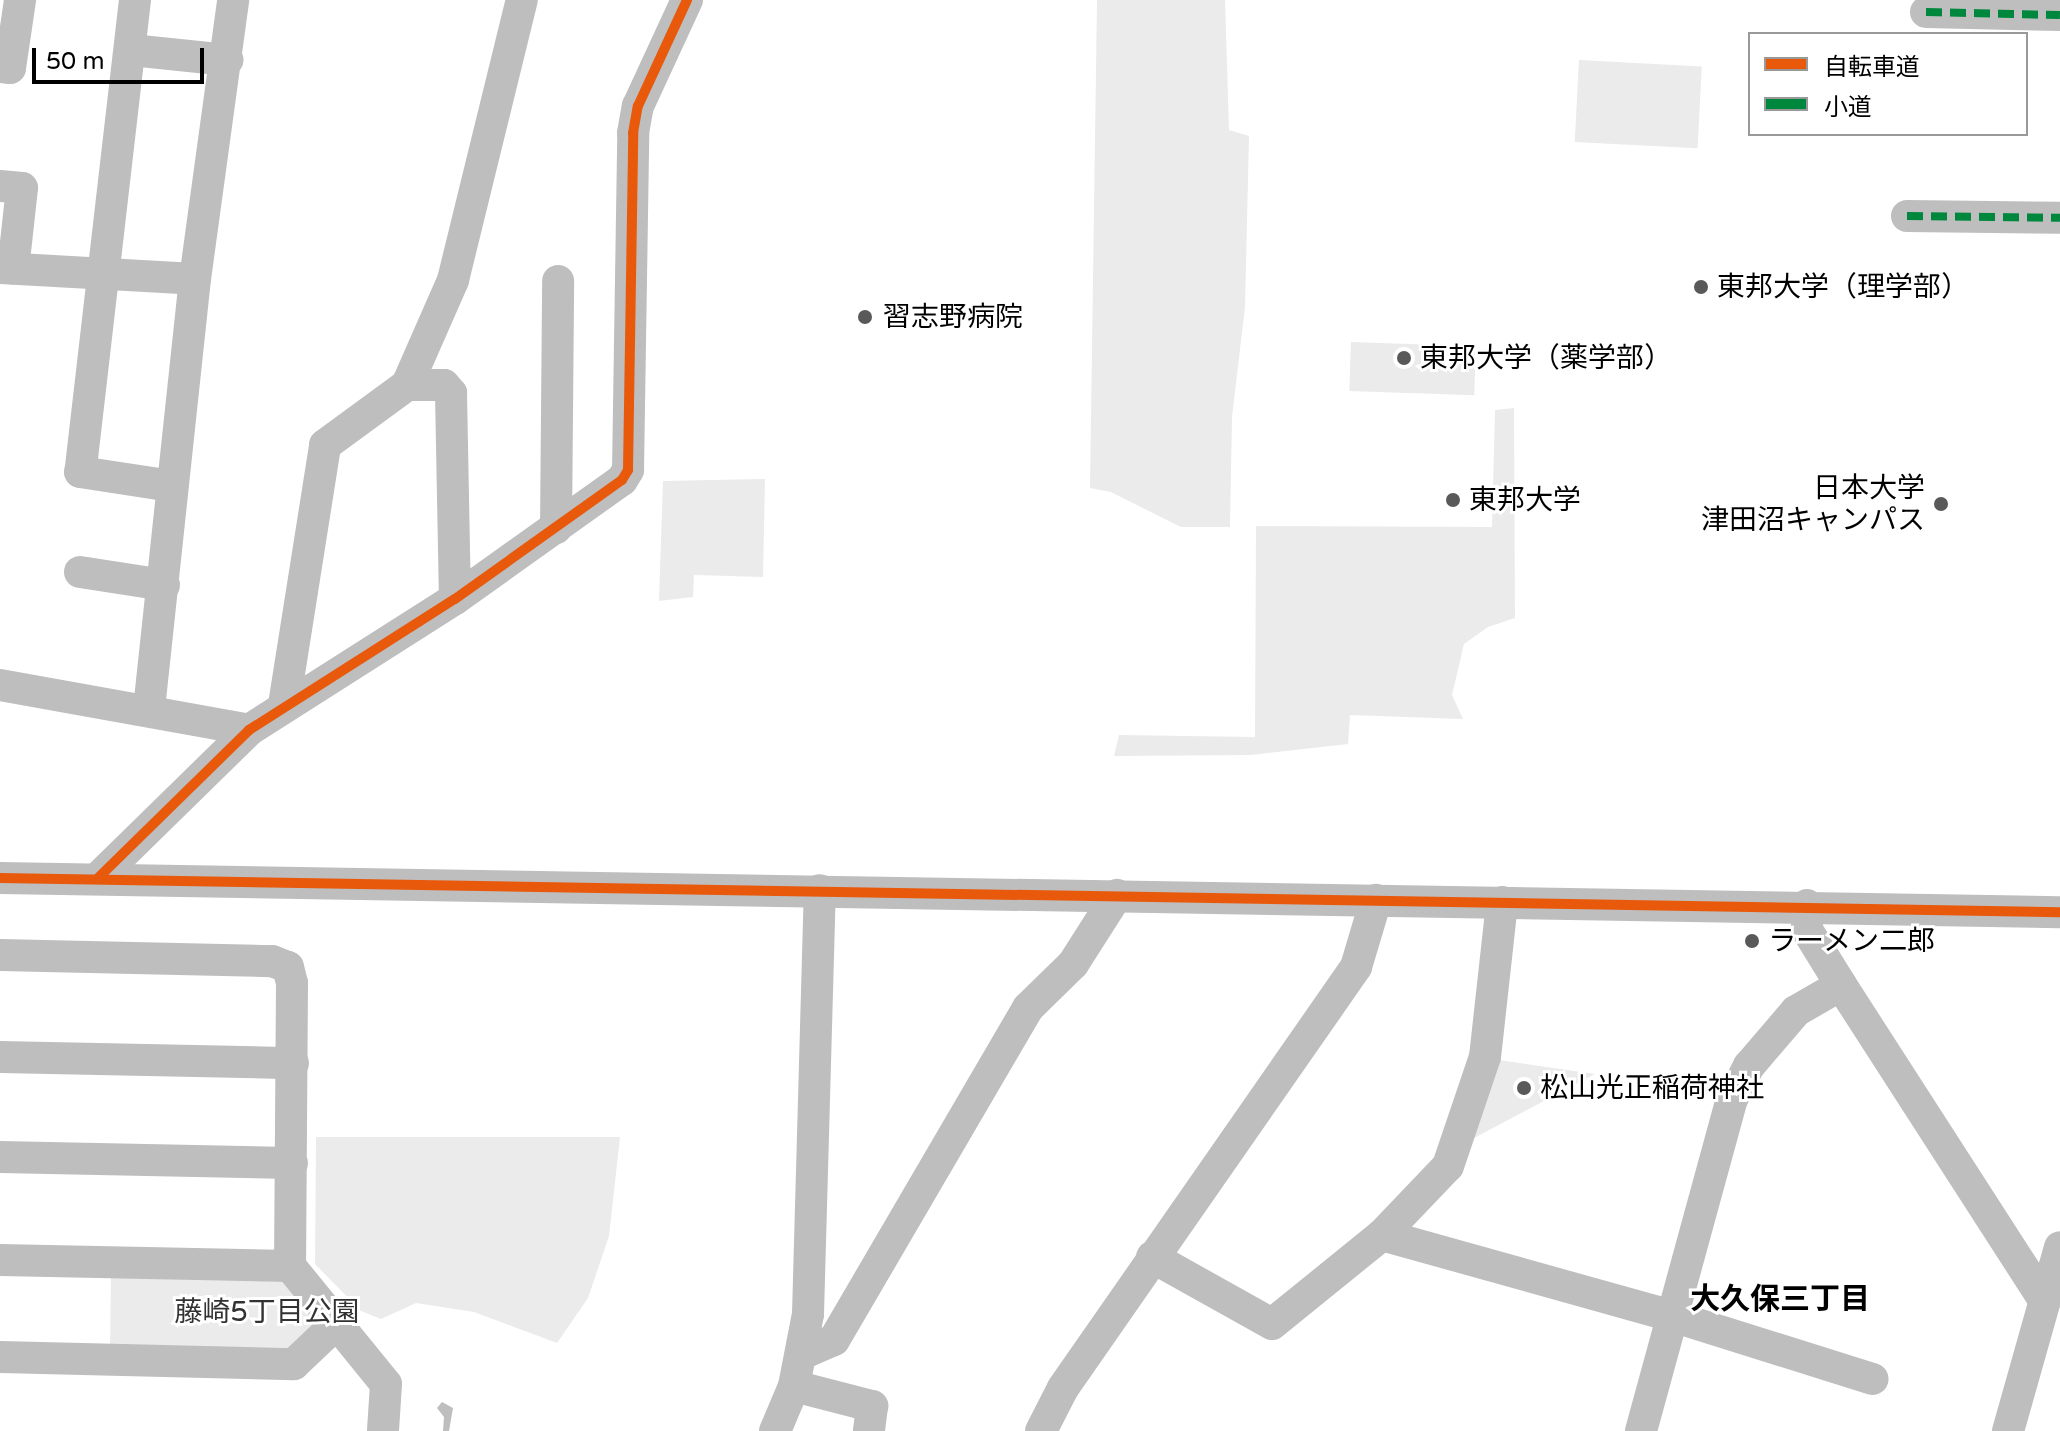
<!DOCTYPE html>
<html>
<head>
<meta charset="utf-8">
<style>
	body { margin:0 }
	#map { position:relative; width:2060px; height:1431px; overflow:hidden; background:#fff; font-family:"Varela Round","Noto Sans JP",sans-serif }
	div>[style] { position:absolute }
	.green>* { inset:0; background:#ebebeb; transform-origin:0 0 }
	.water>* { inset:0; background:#bebebe }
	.minor>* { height:32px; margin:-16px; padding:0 16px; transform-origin:16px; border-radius:16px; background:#bebebe }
	.quiet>* { height:8px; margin-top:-4px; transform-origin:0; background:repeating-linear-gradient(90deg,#00873e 0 16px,transparent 0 24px) }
	.cycleway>* { height:10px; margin:-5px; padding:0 5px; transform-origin:5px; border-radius:5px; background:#e8590c }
	.dots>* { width:22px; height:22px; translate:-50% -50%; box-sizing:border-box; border:4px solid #fff; border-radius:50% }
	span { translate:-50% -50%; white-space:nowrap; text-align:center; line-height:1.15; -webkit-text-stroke:6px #fff; paint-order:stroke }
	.poi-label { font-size:28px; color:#000 }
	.left { translate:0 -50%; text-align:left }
	.right { translate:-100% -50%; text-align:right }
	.park-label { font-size:28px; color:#323232 }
	.neighbourhood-label { font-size:30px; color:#000; font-weight:700 }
	.legend { position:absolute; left:1748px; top:32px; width:280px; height:104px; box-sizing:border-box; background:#fff; border:2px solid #999; margin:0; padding:10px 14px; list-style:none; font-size:24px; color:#000 }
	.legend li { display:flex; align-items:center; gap:16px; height:40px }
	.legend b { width:40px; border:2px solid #999 }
	.scale { position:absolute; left:32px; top:48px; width:172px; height:36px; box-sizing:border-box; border:4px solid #000; border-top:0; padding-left:10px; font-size:24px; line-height:28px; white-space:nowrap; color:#000; -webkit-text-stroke:6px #fff; paint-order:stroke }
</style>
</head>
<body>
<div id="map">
	<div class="green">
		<div style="clip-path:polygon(1097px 0,1225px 0,1229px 130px,1249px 136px,1245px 307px,1232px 417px,1230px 527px,1181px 527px,1111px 492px,1090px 488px)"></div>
		<div style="left:1579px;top:60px;width:123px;height:82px;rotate:3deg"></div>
		<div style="left:1351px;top:342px;width:125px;height:49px;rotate:2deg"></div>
		<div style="clip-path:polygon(1514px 408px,1515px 618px,1488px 627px,1464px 644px,1452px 695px,1463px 719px,1350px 715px,1348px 744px,1251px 755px,1114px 756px,1119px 735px,1255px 737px,1256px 526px,1492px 527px,1495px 410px)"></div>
		<div style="clip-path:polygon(765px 479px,763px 577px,694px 575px,693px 597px,659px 601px,663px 481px)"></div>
		<div style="clip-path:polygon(1492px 1059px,1595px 1074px,1461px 1145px)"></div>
		<div style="clip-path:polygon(316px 1137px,620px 1137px,609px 1236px,588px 1298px,557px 1343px,474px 1312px,416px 1303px,381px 1319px,361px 1311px,315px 1264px)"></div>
		<div style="clip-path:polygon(290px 1266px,327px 1326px,294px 1356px,110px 1353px,111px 1270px)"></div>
	</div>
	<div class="water">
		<div style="clip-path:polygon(442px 1402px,453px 1408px,449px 1431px,443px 1431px,444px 1417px,437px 1408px)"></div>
	</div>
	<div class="minor">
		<div style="left:135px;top:0;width:475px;rotate:96.6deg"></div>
		<div style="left:80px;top:472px;width:92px;rotate:8.7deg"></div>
		<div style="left:1926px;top:12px;width:134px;rotate:1.3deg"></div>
		<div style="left:131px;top:50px;width:97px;rotate:5.9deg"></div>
		<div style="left:0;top:67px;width:10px;rotate:6deg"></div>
		<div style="left:10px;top:68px;width:69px;rotate:-81.6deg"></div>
		<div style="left:0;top:186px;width:22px;rotate:5deg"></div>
		<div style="left:22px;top:188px;width:81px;rotate:96.3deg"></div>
		<div style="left:1907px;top:216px;width:153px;rotate:0.7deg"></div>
		<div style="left:0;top:268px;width:195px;rotate:3.2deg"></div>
		<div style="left:407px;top:385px;width:37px"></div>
		<div style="left:444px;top:385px;width:11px;rotate:49deg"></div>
		<div style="left:451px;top:393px;width:206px;rotate:88.9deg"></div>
		<div style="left:556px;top:528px;width:247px;rotate:-89.5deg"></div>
		<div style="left:80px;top:572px;width:85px;rotate:8.8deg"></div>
		<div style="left:0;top:685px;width:253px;rotate:10.2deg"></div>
		<div style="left:284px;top:705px;width:263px;rotate:-81deg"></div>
		<div style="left:325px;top:445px;width:102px;rotate:-36.2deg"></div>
		<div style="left:407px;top:385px;width:115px;rotate:-66.3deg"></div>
		<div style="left:453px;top:280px;width:288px;rotate:-76.2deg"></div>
		<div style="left:149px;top:709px;width:432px;rotate:-83.9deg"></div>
		<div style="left:195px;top:279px;width:282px;rotate:-82.2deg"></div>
		<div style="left:0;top:878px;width:2060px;rotate:0.95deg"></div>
		<div style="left:98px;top:878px;width:211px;rotate:-44.4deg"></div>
		<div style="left:249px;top:730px;width:244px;rotate:-32.5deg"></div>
		<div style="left:455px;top:599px;width:205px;rotate:-35.5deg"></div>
		<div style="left:622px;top:480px;width:12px;rotate:-59deg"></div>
		<div style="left:628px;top:470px;width:337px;rotate:-89.1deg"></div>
		<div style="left:633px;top:133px;width:27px;rotate:-80deg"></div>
		<div style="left:638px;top:106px;width:117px;rotate:-65.2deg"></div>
		<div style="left:0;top:955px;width:272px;rotate:1.3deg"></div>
		<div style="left:272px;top:961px;width:17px;rotate:21deg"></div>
		<div style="left:288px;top:967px;width:16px;rotate:76deg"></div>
		<div style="left:292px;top:983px;width:283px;rotate:90.4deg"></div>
		<div style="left:290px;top:1266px;width:152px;rotate:50.9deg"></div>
		<div style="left:386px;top:1384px;width:47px;rotate:93.7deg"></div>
		<div style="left:1841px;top:985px;width:376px;rotate:57.2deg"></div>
		<div style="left:0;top:1057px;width:293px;rotate:1.2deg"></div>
		<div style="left:0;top:1157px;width:292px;rotate:1.2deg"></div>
		<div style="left:1382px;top:1235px;width:304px;rotate:15.6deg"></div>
		<div style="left:1675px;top:1317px;width:207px;rotate:17.4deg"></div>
		<div style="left:1152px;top:1257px;width:137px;rotate:29.2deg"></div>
		<div style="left:1272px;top:1324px;width:141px;rotate:-39deg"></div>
		<div style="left:1382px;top:1235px;width:95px;rotate:-46.3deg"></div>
		<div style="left:1448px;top:1166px;width:115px;rotate:-71.3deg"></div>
		<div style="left:1485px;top:1057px;width:156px;rotate:-83.7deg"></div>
		<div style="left:0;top:1260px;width:290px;rotate:1.2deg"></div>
		<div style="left:802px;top:1354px;width:35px;rotate:-24deg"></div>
		<div style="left:834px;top:1340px;width:385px;rotate:-59.7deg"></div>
		<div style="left:1028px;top:1008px;width:63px;rotate:-44.4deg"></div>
		<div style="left:1073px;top:964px;width:82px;rotate:-57.5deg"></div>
		<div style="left:0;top:1357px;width:294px;rotate:1.4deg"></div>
		<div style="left:294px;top:1364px;width:55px;rotate:-43.5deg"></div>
		<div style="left:794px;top:1386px;width:81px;rotate:14.4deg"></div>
		<div style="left:872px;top:1406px;width:25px;rotate:97deg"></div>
		<div style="left:775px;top:1431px;width:49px;rotate:-67.1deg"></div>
		<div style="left:794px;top:1386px;width:73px;rotate:-79deg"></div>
		<div style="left:808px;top:1314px;width:424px;rotate:-88.4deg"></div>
		<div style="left:1041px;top:1431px;width:48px;rotate:-62.9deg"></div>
		<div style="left:1063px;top:1388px;width:513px;rotate:-55.16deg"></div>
		<div style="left:1356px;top:967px;width:70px;rotate:-73.4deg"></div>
		<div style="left:1641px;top:1431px;width:344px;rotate:-74.7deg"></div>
		<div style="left:1732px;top:1099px;width:37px;rotate:-63deg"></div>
		<div style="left:1749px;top:1066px;width:72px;rotate:-49.5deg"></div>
		<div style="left:1796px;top:1011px;width:52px;rotate:-30deg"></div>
		<div style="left:1841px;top:985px;width:65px;rotate:-121.7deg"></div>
		<div style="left:1807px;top:930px;width:25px;rotate:-90deg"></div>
		<div style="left:2008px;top:1431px;width:191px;rotate:-74.2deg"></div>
	</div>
	<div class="quiet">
		<div style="left:1926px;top:12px;width:134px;rotate:1.3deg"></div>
		<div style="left:1907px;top:216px;width:153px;rotate:0.7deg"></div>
	</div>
	<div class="cycleway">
		<div style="left:0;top:878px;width:2060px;rotate:0.95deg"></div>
		<div style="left:98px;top:878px;width:211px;rotate:-44.4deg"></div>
		<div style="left:249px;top:730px;width:244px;rotate:-32.5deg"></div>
		<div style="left:455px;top:599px;width:205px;rotate:-35.5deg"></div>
		<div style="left:622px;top:480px;width:12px;rotate:-59deg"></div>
		<div style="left:628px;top:470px;width:337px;rotate:-89.1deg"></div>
		<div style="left:633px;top:133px;width:27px;rotate:-80deg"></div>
		<div style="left:638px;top:106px;width:117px;rotate:-65.2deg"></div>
	</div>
	<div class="dots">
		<div style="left:1701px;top:287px;background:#595959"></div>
		<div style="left:865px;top:317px;background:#595959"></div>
		<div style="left:1404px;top:358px;background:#595959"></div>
		<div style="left:1453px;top:500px;background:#595959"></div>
		<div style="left:1941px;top:504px;background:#595959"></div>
		<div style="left:1752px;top:941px;background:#595959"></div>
		<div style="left:1524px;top:1088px;background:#595959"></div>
	</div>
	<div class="poi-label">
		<span class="left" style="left:1717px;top:287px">東邦大学（理学部）</span>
		<span class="left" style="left:883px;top:317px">習志野病院</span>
		<span class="left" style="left:1420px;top:358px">東邦大学（薬学部）</span>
		<span class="right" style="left:1925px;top:504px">日本大学<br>津田沼キャンパス</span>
		<span class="left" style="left:1469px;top:500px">東邦大学</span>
		<span class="left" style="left:1768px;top:941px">ラーメン二郎</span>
		<span class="left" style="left:1540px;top:1088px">松山光正稲荷神社</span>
	</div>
	<div class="park-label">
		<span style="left:267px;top:1312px">藤崎5丁目公園</span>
	</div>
	<div class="neighbourhood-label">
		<span style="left:1780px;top:1300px">大久保三丁目</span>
	</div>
	<ul class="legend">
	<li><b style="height:10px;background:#e8590c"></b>自転車道</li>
	<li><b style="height:10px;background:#00873e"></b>小道</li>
	</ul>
	<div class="scale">50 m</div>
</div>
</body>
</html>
